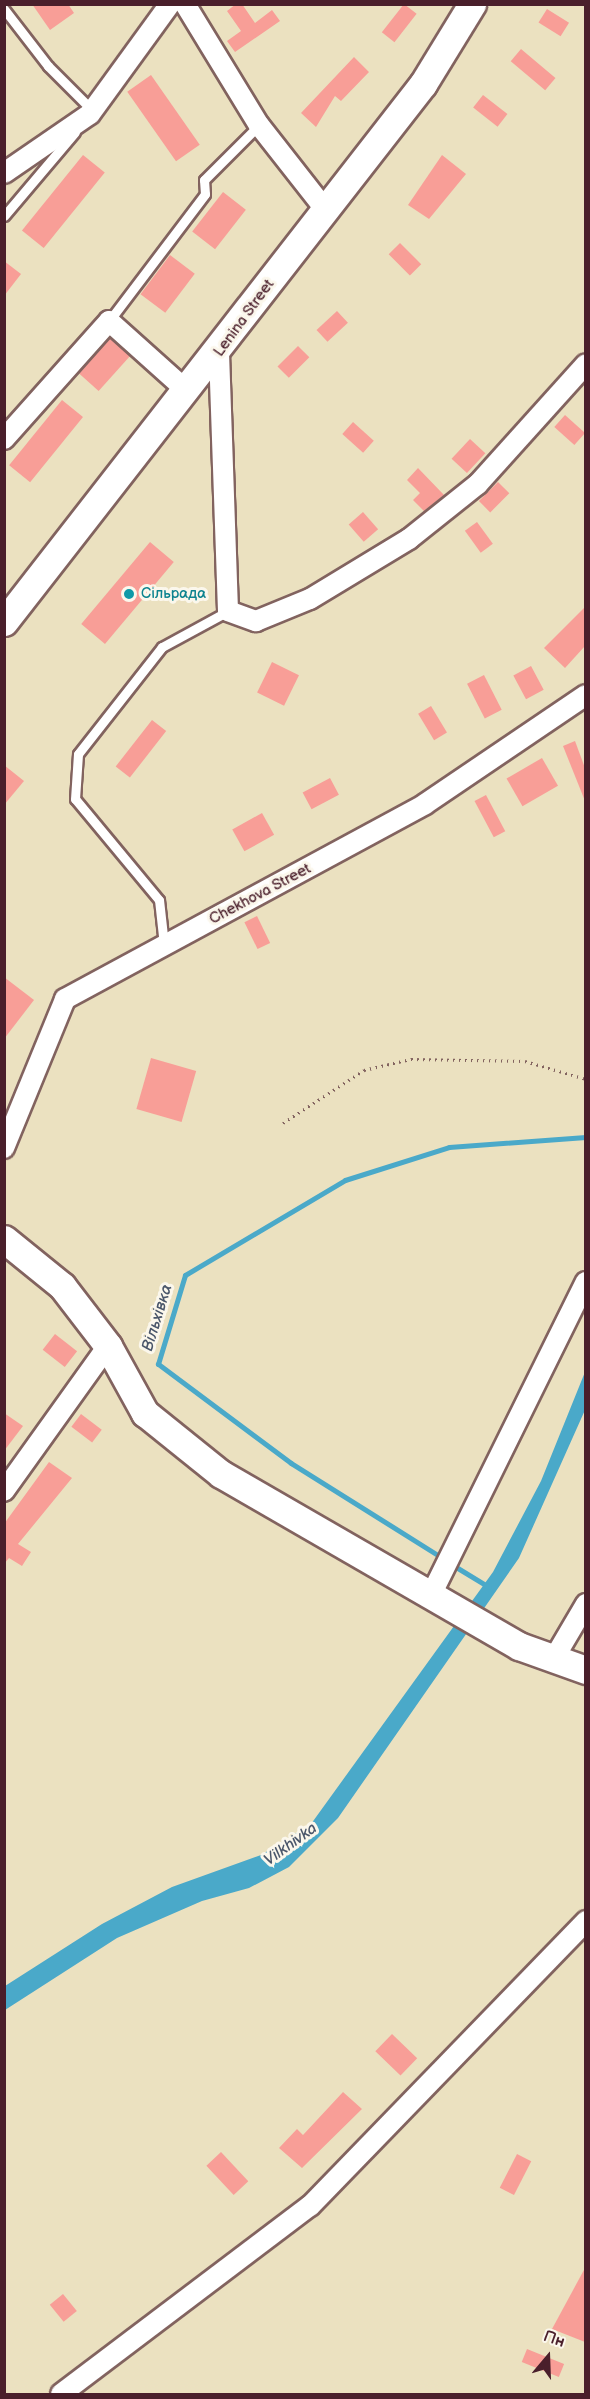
<!DOCTYPE html>
<html>
<head>
<meta charset="utf-8">
<style>
	body { margin:0 }
	#map { position:relative; width:590px; height:2399px; overflow:hidden; background:#ebe1c0; font-family:"Balsamiq Sans",sans-serif }
	div>[style] { position:absolute }
	.water>* { inset:0; background:#4aa9c9 }
	.stream>* { height:5px; margin:-2.5px; padding:0 2.5px; transform-origin:2.5px; border-radius:2.5px; background:#4aa9c9 }
	.building>* { inset:0; background:#f89e97; transform-origin:0 0 }
	.path>* { height:3px; margin-top:-1.5px; transform-origin:0; background:repeating-linear-gradient(90deg,#82635f 0 1.5px,transparent 0 6px) }
	.roads { filter:drop-shadow(2px 0 #82635f) drop-shadow(-2px 0 #82635f) drop-shadow(0 2px #82635f) drop-shadow(0 -2px #82635f) }
	.lane>* { height:9px; margin:-4.5px; padding:0 4.5px; transform-origin:4.5px; border-radius:4.5px; background:#fff }
	.street>* { height:20px; margin:-10px; padding:0 10px; transform-origin:10px; border-radius:10px; background:#fff }
	.secondary>* { height:27px; margin:-13.5px; padding:0 13.5px; transform-origin:13.5px; border-radius:13.5px; background:#fff }
	.dots>* { width:16px; height:16px; translate:-50% -50%; box-sizing:border-box; border:3px solid #fbf7ec; border-radius:50% }
	span { translate:-50% -50%; white-space:nowrap; text-align:center; line-height:1.15; -webkit-text-stroke:6px #fbf7ec; paint-order:stroke }
	.street-label { font-size:15px; color:#4a1f2b }
	.culture-label { font-size:15px; color:#0d838f }
	.left { translate:0 -50%; text-align:left }
	.water-label { font-size:16px; color:#4a566a; font-style:italic }
	.frame { position:absolute; inset:0; border:6px solid #4a1f2b; pointer-events:none }
	.north { position:absolute; left:518px; top:2327px; width:60px; height:60px; -webkit-text-stroke:4px #fbf7ec; paint-order:stroke; rotate:19deg; font-size:16px; font-weight:700; line-height:24px; text-align:center; color:#4a1f2b }
	.north::after { content:''; display:block; margin:auto; width:21px; height:27px; background:#4a1f2b; clip-path:polygon(50% 0,100% 100%,50% 72%,0 100%) }
</style>
</head>
<body>
<div id="map">
	<div class="water">
		<div style="clip-path:polygon(585px 1372px,585px 1410px,519px 1558px,338px 1818px,289px 1867px,249px 1888px,202px 1901px,117px 1938px,5px 2010px,5px 1986px,102px 1924px,172px 1887px,261px 1855px,311px 1824px,493px 1572px,541px 1481px)"></div>
	</div>
	<div class="stream">
		<div style="left:444px;top:1559px;width:181px;rotate:-147.9deg"></div>
		<div style="left:291px;top:1463px;width:166px;rotate:-143.3deg"></div>
		<div style="left:158px;top:1364px;width:93px;rotate:-73.1deg"></div>
		<div style="left:185px;top:1275px;width:186px;rotate:-30.7deg"></div>
		<div style="left:345px;top:1180px;width:109px;rotate:-17.6deg"></div>
		<div style="left:449px;top:1147px;width:137px;rotate:-4.2deg"></div>
		<div style="left:451px;top:1564px;width:44px;rotate:31.2deg"></div>
	</div>
	<div class="building">
		<div style="clip-path:polygon(32px 4px,68px 4px,74px 13px,50px 30px)"></div>
		<div style="clip-path:polygon(236px 4px,242px 4px,255px 23px,272px 10px,280px 21px,235px 52px,227px 41px,241px 31px,227px 11px)"></div>
		<div style="left:404px;top:4px;width:16px;height:36px;rotate:38deg"></div>
		<div style="left:547px;top:9px;width:26px;height:16px;rotate:32deg"></div>
		<div style="left:521px;top:49px;width:45px;height:16px;rotate:40deg"></div>
		<div style="clip-path:polygon(354px 57px,369px 72px,341px 101px,335px 96px,316px 127px,301px 113px)"></div>
		<div style="left:151px;top:75px;width:85px;height:29px;rotate:55deg"></div>
		<div style="left:483px;top:95px;width:31px;height:16px;rotate:38deg"></div>
		<div style="left:83px;top:155px;width:28px;height:97px;rotate:39deg"></div>
		<div style="clip-path:polygon(442px 155px,466px 174px,429px 219px,408px 205px)"></div>
		<div style="left:223px;top:192px;width:29px;height:50px;rotate:38deg"></div>
		<div style="left:400px;top:243px;width:30px;height:16px;rotate:45deg"></div>
		<div style="left:170px;top:255px;width:31px;height:49px;rotate:37deg"></div>
		<div style="clip-path:polygon(4px 261px,21px 274px,4px 296px)"></div>
		<div style="left:337px;top:311px;width:16px;height:28px;rotate:47deg"></div>
		<div style="left:110px;top:338px;width:27px;height:47px;rotate:42deg"></div>
		<div style="left:298px;top:346px;width:16px;height:29px;rotate:45deg"></div>
		<div style="left:62px;top:400px;width:27px;height:84px;rotate:39deg"></div>
		<div style="left:565px;top:415px;width:27px;height:16px;rotate:42deg"></div>
		<div style="left:353px;top:422px;width:28px;height:16px;rotate:42deg"></div>
		<div style="left:470px;top:439px;width:21px;height:27px;rotate:43deg"></div>
		<div style="clip-path:polygon(418px 468px,444px 495px,424px 511px,413px 500px,420px 493px,407px 480px)"></div>
		<div style="left:498px;top:482px;width:16px;height:27px;rotate:45deg"></div>
		<div style="left:363px;top:512px;width:23px;height:19px;rotate:49deg"></div>
		<div style="left:477px;top:522px;width:27px;height:15px;rotate:54deg"></div>
		<div style="left:150px;top:542px;width:31px;height:107px;rotate:40deg"></div>
		<div style="clip-path:polygon(585px 607px,585px 646px,565px 668px,544px 648px)"></div>
		<div style="left:272px;top:662px;width:30px;height:34px;rotate:26deg"></div>
		<div style="left:531px;top:666px;width:27px;height:20px;rotate:62deg"></div>
		<div style="left:484px;top:675px;width:39px;height:19px;rotate:63deg"></div>
		<div style="left:431px;top:706px;width:31px;height:15px;rotate:59deg"></div>
		<div style="left:152px;top:720px;width:18px;height:59px;rotate:38deg"></div>
		<div style="clip-path:polygon(575px 741px,585px 768px,585px 801px,563px 746px)"></div>
		<div style="left:542px;top:758px;width:32px;height:41px;rotate:60deg"></div>
		<div style="clip-path:polygon(4px 765px,24px 781px,4px 805px)"></div>
		<div style="left:330px;top:778px;width:19px;height:31px;rotate:62deg"></div>
		<div style="left:486px;top:795px;width:41px;height:13px;rotate:62deg"></div>
		<div style="left:262px;top:813px;width:25px;height:34px;rotate:61deg"></div>
		<div style="left:257px;top:916px;width:30px;height:14px;rotate:64deg"></div>
		<div style="clip-path:polygon(4px 977px,34px 1000px,4px 1039px)"></div>
		<div style="left:151px;top:1058px;width:47px;height:53px;rotate:16deg"></div>
		<div style="left:55px;top:1334px;width:28px;height:20px;rotate:38deg"></div>
		<div style="clip-path:polygon(4px 1413px,23px 1426px,4px 1451px)"></div>
		<div style="left:81px;top:1414px;width:26px;height:16px;rotate:37deg"></div>
		<div style="clip-path:polygon(49px 1462px,72px 1478px,18px 1544px,31px 1552px,22px 1566px,9px 1558px,4px 1564px,4px 1524px)"></div>
		<div style="left:392px;top:2034px;width:35px;height:24px;rotate:44deg"></div>
		<div style="clip-path:polygon(343px 2092px,362px 2109px,302px 2168px,279px 2148px,297px 2129px,303px 2135px)"></div>
		<div style="left:221px;top:2152px;width:40px;height:20px;rotate:47deg"></div>
		<div style="left:517px;top:2154px;width:16px;height:38px;rotate:27deg"></div>
		<div style="clip-path:polygon(585px 2268px,585px 2342px,552px 2329px)"></div>
		<div style="left:63px;top:2294px;width:22px;height:17px;rotate:51deg"></div>
		<div style="left:527px;top:2349px;width:40px;height:14px;rotate:22deg"></div>
	</div>
	<div class="path">
		<div style="left:283px;top:1123px;width:97px;rotate:-33.2deg"></div>
		<div style="left:364px;top:1070px;width:48px;rotate:-13.2deg"></div>
		<div style="left:411px;top:1059px;width:114px;rotate:1deg"></div>
		<div style="left:525px;top:1061px;width:64px;rotate:16.4deg"></div>
	</div>
	<div class="roads">
		<div class="lane">
			<div style="left:4px;top:9px;width:72px;rotate:52.3deg"></div>
			<div style="left:48px;top:66px;width:64px;rotate:45deg"></div>
			<div style="left:4px;top:216px;width:110px;rotate:-49.8deg"></div>
			<div style="left:109px;top:321px;width:159px;rotate:-52.9deg"></div>
			<div style="left:205px;top:194px;width:14px;rotate:-94deg"></div>
			<div style="left:204px;top:180px;width:78px;rotate:-45deg"></div>
			<div style="left:164px;top:945px;width:45px;rotate:-96.3deg"></div>
			<div style="left:159px;top:900px;width:131px;rotate:-129.7deg"></div>
			<div style="left:75px;top:799px;width:45px;rotate:-86.2deg"></div>
			<div style="left:78px;top:754px;width:136px;rotate:-51.9deg"></div>
			<div style="left:162px;top:647px;width:75px;rotate:-28.6deg"></div>
		</div>
		<div class="street">
			<div style="left:185px;top:4px;width:142px;rotate:58.6deg"></div>
			<div style="left:259px;top:125px;width:105px;rotate:51.9deg"></div>
			<div style="left:4px;top:173px;width:104px;rotate:-34.5deg"></div>
			<div style="left:90px;top:114px;width:136px;rotate:-54deg"></div>
			<div style="left:219px;top:353px;width:258px;rotate:88deg"></div>
			<div style="left:228px;top:611px;width:30px;rotate:20deg"></div>
			<div style="left:256px;top:621px;width:58px;rotate:-22.2deg"></div>
			<div style="left:310px;top:599px;width:116px;rotate:-31.2deg"></div>
			<div style="left:409px;top:539px;width:88px;rotate:-38.6deg"></div>
			<div style="left:478px;top:484px;width:161px;rotate:-48deg"></div>
			<div style="left:4px;top:439px;width:158px;rotate:-48.3deg"></div>
			<div style="left:109px;top:321px;width:106px;rotate:41.9deg"></div>
			<div style="left:4px;top:1148px;width:161px;rotate:-67.7deg"></div>
			<div style="left:65px;top:999px;width:409px;rotate:-28.4deg"></div>
			<div style="left:425px;top:804px;width:194px;rotate:-34.1deg"></div>
			<div style="left:4px;top:1491px;width:178px;rotate:-54.4deg"></div>
			<div style="left:432px;top:1593px;width:347px;rotate:-63.7deg"></div>
			<div style="left:553px;top:1660px;width:65px;rotate:-59.5deg"></div>
			<div style="left:61px;top:2394px;width:312px;rotate:-37.1deg"></div>
			<div style="left:310px;top:2206px;width:397px;rotate:-45.9deg"></div>
		</div>
		<div class="secondary">
			<div style="left:4px;top:622px;width:682px;rotate:-52.09deg"></div>
			<div style="left:423px;top:84px;width:94px;rotate:-58.5deg"></div>
			<div style="left:4px;top:1239px;width:75px;rotate:39deg"></div>
			<div style="left:62px;top:1286px;width:76px;rotate:52.5deg"></div>
			<div style="left:108px;top:1346px;width:77px;rotate:61.1deg"></div>
			<div style="left:145px;top:1413px;width:97px;rotate:38.8deg"></div>
			<div style="left:221px;top:1474px;width:344px;rotate:30deg"></div>
			<div style="left:519px;top:1646px;width:71px;rotate:19.7deg"></div>
		</div>
	</div>
	<div class="dots">
		<div style="left:129px;top:594px;background:#0f9aa8"></div>
	</div>
	<div class="street-label">
		<span style="left:244px;top:318px;rotate:-54deg">Lenina Street</span>
		<span style="left:260px;top:894px;rotate:-28deg">Chekhova Street</span>
	</div>
	<div class="culture-label">
		<span class="left" style="left:141px;top:594px">Сільрада</span>
	</div>
	<div class="water-label">
		<span style="left:158px;top:1318px;rotate:-73deg">Вільхівка</span>
		<span style="left:291px;top:1845px;rotate:-36deg">Vilkhivka</span>
	</div>
	<div class="frame"></div>
	<div class="north">Пн</div>
</div>
</body>
</html>
